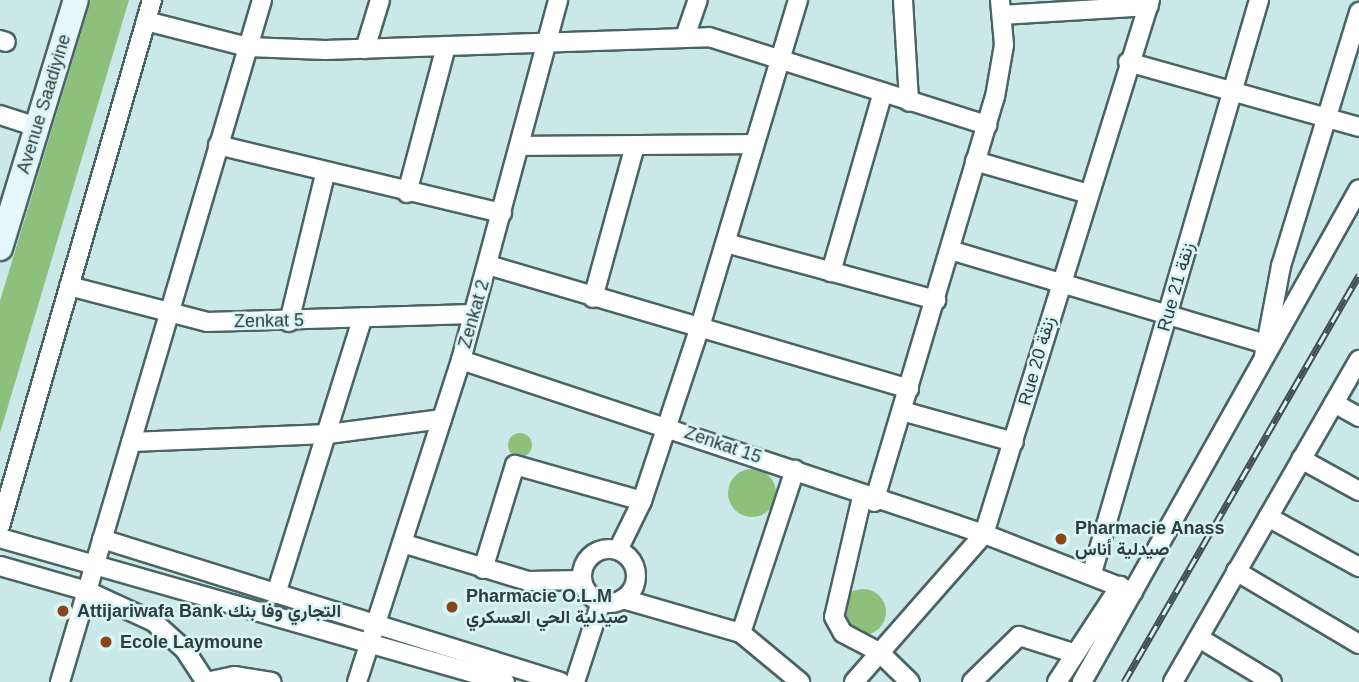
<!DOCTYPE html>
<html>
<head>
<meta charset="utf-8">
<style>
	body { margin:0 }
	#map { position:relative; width:1359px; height:682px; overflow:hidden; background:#cbe8e8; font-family:Helvetica,Vazirmatn,sans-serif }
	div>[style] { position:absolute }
	.green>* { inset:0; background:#8cc07b }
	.round { border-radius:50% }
	.roads { filter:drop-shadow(2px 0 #4a6364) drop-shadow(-2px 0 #4a6364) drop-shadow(0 2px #4a6364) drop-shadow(0 -2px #4a6364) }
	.street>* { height:18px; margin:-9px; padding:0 9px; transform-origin:9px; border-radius:9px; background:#fff }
	.street>.ring { margin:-9px; padding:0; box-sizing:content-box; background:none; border:18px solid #fff; border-radius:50% }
	.secondary>* { height:24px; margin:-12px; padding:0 12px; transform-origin:12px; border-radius:12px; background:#e6f6fd }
	.rail>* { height:7px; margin-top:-3.5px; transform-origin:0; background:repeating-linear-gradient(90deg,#d8f5f6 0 13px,#424f50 0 26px); box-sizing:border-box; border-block:2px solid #424f50 }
	.dots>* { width:19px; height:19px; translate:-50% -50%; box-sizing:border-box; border:4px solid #d8f5f6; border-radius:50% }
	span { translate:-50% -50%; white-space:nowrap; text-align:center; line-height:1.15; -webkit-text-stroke:5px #d8f5f6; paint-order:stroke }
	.street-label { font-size:18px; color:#303b3c }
	.poi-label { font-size:18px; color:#303b3c; font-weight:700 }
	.left { translate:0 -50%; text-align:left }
</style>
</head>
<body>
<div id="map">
	<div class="green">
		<div style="clip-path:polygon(91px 0,129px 0,0 433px,0 301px)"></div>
		<div class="round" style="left:508px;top:433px;width:24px;height:24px"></div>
		<div class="round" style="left:728px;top:469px;width:48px;height:48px"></div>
		<div class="round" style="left:840px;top:589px;width:46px;height:46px"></div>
	</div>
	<div class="roads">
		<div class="street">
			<div style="left:903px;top:0;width:102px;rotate:86.6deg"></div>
			<div style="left:1002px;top:15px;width:147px;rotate:-3.5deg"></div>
			<div style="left:146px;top:21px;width:105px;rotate:14.3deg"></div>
			<div style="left:248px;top:47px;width:77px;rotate:2.2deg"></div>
			<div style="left:325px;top:50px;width:384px;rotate:-1.9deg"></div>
			<div style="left:709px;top:37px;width:292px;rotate:17.6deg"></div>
			<div style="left:686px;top:34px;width:36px;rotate:-71deg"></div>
			<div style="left:0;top:40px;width:6px;rotate:18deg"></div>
			<div style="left:365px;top:49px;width:51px;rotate:-73deg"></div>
			<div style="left:1128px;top:62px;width:240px;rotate:15.7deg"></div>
			<div style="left:0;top:115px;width:40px;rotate:18deg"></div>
			<div style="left:218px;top:145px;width:292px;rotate:13.5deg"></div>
			<div style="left:522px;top:146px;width:232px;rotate:-0.5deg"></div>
			<div style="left:975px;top:161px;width:115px;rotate:16.2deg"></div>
			<div style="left:407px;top:193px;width:152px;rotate:-75.1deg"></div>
			<div style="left:726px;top:243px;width:218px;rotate:15.2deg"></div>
			<div style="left:950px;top:250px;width:329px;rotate:16.6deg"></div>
			<div style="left:488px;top:265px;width:439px;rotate:16.4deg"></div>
			<div style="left:831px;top:272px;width:187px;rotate:-73.9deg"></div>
			<div style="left:69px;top:286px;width:143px;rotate:14.6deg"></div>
			<div style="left:207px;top:322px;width:266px;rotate:-1.7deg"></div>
			<div style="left:593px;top:298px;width:158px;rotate:-74.6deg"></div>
			<div style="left:289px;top:322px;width:152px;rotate:-76.3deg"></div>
			<div style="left:1264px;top:356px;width:92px;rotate:-79.3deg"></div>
			<div style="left:1281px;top:266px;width:266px;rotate:-72.9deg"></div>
			<div style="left:461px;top:360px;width:551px;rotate:18.4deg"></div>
			<div style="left:984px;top:534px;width:160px;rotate:21.3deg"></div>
			<div style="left:1334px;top:403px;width:29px;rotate:29deg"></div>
			<div style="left:902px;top:411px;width:116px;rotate:15.5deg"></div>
			<div style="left:131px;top:442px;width:197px;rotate:-2.3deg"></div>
			<div style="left:328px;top:434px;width:115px;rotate:-7.5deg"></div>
			<div style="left:1301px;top:459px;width:66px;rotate:28.9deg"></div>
			<div style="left:862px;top:497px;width:123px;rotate:103.1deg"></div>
			<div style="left:834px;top:617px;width:18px;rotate:61deg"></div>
			<div style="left:843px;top:633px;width:41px;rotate:27.8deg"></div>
			<div style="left:879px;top:652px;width:43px;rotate:44.1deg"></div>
			<div style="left:874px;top:502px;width:423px;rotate:-73.4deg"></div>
			<div style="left:995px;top:97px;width:53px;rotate:-80.2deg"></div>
			<div style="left:1004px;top:45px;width:45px;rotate:-95.1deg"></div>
			<div style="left:1268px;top:517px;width:104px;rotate:28.8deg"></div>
			<div style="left:0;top:526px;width:548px;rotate:-73.88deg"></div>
			<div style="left:0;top:538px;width:525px;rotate:15.92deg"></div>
			<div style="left:102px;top:539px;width:480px;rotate:17.3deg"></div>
			<div style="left:402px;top:543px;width:132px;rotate:16.8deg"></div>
			<div style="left:528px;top:581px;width:54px;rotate:-1.1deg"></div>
			<div class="ring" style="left:582px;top:549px;width:36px;height:36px"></div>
			<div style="left:618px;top:550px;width:55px;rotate:-63.9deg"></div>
			<div style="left:642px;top:501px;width:180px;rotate:-71.6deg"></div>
			<div style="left:699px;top:330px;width:345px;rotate:-73.3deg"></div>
			<div style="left:0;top:566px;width:91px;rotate:16deg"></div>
			<div style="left:87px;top:591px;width:74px;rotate:24.8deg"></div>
			<div style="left:154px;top:622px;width:42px;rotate:42.1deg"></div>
			<div style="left:185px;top:650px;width:38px;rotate:57deg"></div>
			<div style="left:483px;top:569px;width:109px;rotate:-72.9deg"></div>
			<div style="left:515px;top:465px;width:132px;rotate:15.8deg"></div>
			<div style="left:1236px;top:571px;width:143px;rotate:30.7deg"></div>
			<div style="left:1092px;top:573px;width:597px;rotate:-73.75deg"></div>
			<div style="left:276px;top:594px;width:290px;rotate:-72.6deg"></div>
			<div style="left:623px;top:599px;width:123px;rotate:16.1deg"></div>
			<div style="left:741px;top:633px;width:77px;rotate:39.7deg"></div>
			<div style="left:741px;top:633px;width:172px;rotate:-71.7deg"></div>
			<div style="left:1199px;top:638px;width:85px;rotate:31.1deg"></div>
			<div style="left:60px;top:682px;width:711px;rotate:-73.5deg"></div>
			<div style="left:206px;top:682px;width:29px;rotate:-12deg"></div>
			<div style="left:234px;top:676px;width:38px;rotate:9deg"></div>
			<div style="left:357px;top:682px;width:338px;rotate:-72.1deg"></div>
			<div style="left:461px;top:360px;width:373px;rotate:-74.9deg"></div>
			<div style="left:575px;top:682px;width:84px;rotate:-72deg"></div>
			<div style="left:854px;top:682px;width:197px;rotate:-48.7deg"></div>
			<div style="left:984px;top:534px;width:559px;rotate:-72.73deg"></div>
			<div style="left:972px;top:682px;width:66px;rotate:-44.4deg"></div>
			<div style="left:1019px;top:636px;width:57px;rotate:17.5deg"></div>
			<div style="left:1057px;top:682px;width:115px;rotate:-56.7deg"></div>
			<div style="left:1082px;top:682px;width:565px;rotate:-60.67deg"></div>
			<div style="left:1173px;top:682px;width:372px;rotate:-60deg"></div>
		</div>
		<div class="secondary">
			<div style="left:0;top:248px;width:259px;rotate:-73deg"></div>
		</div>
	</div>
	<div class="rail">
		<div style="left:1124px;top:682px;width:470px;rotate:-60deg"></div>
	</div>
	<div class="dots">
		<div style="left:1061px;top:539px;background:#8a461b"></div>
		<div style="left:452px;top:607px;background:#8a461b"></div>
		<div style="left:63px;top:611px;background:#8a461b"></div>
		<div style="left:106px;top:642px;background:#8a461b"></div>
	</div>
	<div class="street-label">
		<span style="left:44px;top:104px;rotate:-73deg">Avenue Saadiyine</span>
		<span style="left:1176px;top:287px;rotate:-74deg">Rue 21 زنقة</span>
		<span style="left:474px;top:314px;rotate:-74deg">Zenkat 2</span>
		<span style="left:269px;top:321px;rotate:-1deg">Zenkat 5</span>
		<span style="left:1037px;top:361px;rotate:-74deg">Rue 20 زنقة</span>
		<span style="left:723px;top:445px;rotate:19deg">Zenkat 15</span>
	</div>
	<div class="poi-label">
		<span class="left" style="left:1075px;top:539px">Pharmacie Anass<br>صيدلية أناس</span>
		<span class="left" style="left:466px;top:607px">Pharmacie O.L.M<br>صيدلية الحي العسكري</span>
		<span class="left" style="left:77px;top:611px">Attijariwafa Bank التجاري وفا بنك</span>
		<span class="left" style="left:120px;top:642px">Ecole Laymoune</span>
	</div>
</div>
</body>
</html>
